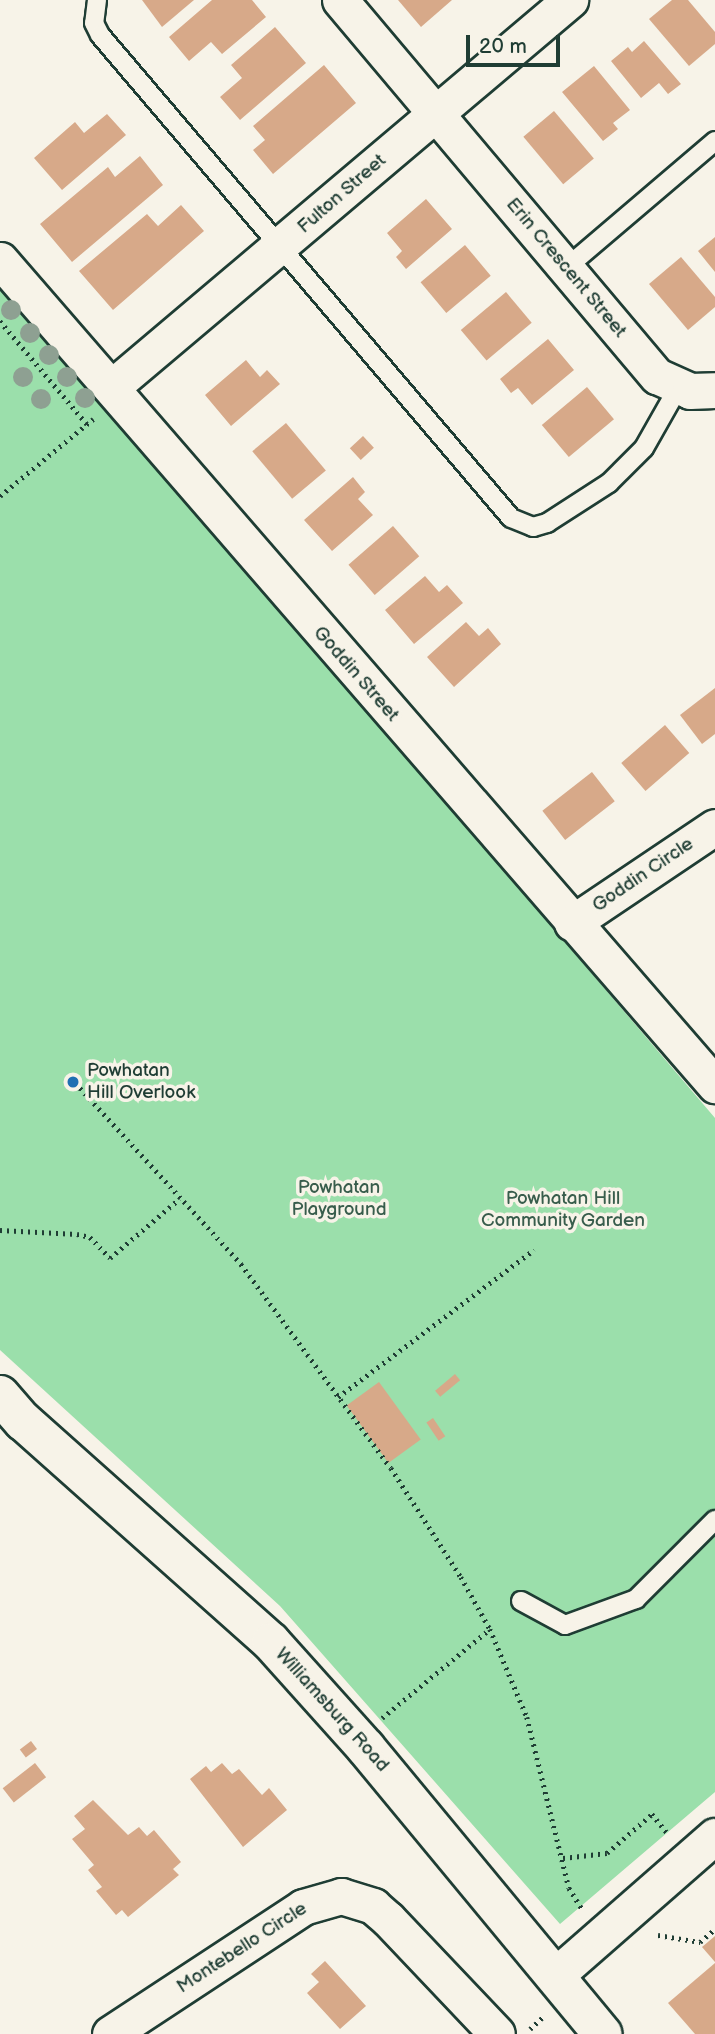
<!DOCTYPE html>
<html>
<head>
<meta charset="utf-8">
<style>
	body { margin:0 }
	#map { position:relative; width:715px; height:2034px; overflow:hidden; background:#f7f3e8; font-family:"Balsamiq Sans",sans-serif }
	div>[style] { position:absolute }
	.green>* { inset:0; background:#9bdfab }
	.building>* { inset:0; background:#d7a989; transform-origin:0 0 }
	.path>* { height:4.5px; margin-top:-2.25px; transform-origin:0; background:repeating-linear-gradient(90deg,#1f3d34 0 2px,transparent 0 7px) }
	.roads { filter:drop-shadow(2px 0 #1f3d34) drop-shadow(-2px 0 #1f3d34) drop-shadow(0 2px #1f3d34) drop-shadow(0 -2px #1f3d34) }
	.lane>* { height:18px; margin:-9px; padding:0 9px; transform-origin:9px; border-radius:9px; background:#f7f3e8 }
	.street>* { height:35px; margin:-17.5px; padding:0 17.5px; transform-origin:17.5px; border-radius:17.5px; background:#f7f3e8 }
	.primary>* { height:38px; margin:-19px; padding:0 19px; transform-origin:19px; border-radius:19px; background:#f7f3e8 }
	.trees>* { width:20px; height:20px; margin:-10px; border-radius:50%; background:#8ea092 }
	.dots>* { width:19px; height:19px; translate:-50% -50%; box-sizing:border-box; border:4px solid #f7f3e8; border-radius:50% }
	span { translate:-50% -50%; white-space:nowrap; text-align:center; line-height:1.15; -webkit-text-stroke:7px #f7f3e8; paint-order:stroke }
	.street-label { font-size:19px; color:#1f3d34 }
	.poi-label { font-size:19px; color:#1f3d34 }
	.left { translate:0 -50%; text-align:left }
	.park-label { font-size:19px; color:#385d4c }
	.scale { position:absolute; left:466px; top:35px; width:94px; height:32px; box-sizing:border-box; border:4px solid #1f3d34; border-top:0; padding-left:9px; font-size:21px; line-height:24px; white-space:nowrap; color:#1f3d34; -webkit-text-stroke:5px #f7f3e8; paint-order:stroke }
</style>
</head>
<body>
<div id="map">
	<div class="green">
		<div style="clip-path:polygon(0 279px,715px 1118px,715px 1792px,560px 1924px,280px 1606px,0 1350px)"></div>
	</div>
	<div class="building">
		<div style="clip-path:polygon(142px 0,194px 0,162px 27px)"></div>
		<div style="clip-path:polygon(212px 0,252px 0,266px 17px,222px 54px,211px 42px,189px 61px,169px 37px)"></div>
		<div style="clip-path:polygon(398px 0,452px 0,421px 27px)"></div>
		<div style="clip-path:polygon(672px 0,688px 0,715px 32px,715px 44px,689px 66px,649px 19px)"></div>
		<div style="clip-path:polygon(275px 27px,306px 63px,240px 120px,220px 97px,242px 78px,231px 65px)"></div>
		<div style="clip-path:polygon(644px 41px,681px 84px,668px 94px,659px 83px,641px 98px,611px 61px,628px 47px,632px 52px)"></div>
		<div style="clip-path:polygon(324px 65px,356px 103px,273px 174px,253px 150px,265px 140px,253px 126px)"></div>
		<div style="clip-path:polygon(594px 66px,630px 110px,613px 123px,618px 129px,603px 141px,562px 92px)"></div>
		<div style="left:554px;top:111px;width:62px;height:40px;rotate:50deg"></div>
		<div style="clip-path:polygon(107px 114px,126px 135px,62px 190px,34px 158px,75px 122px,84px 133px)"></div>
		<div style="clip-path:polygon(140px 156px,163px 185px,72px 262px,40px 224px,108px 167px,115px 177px)"></div>
		<div style="clip-path:polygon(426px 199px,452px 229px,406px 269px,396px 257px,402px 251px,387px 233px)"></div>
		<div style="clip-path:polygon(181px 205px,204px 231px,113px 310px,79px 271px,147px 214px,158px 226px)"></div>
		<div style="clip-path:polygon(715px 237px,715px 272px,698px 251px)"></div>
		<div style="left:465px;top:245px;width:40px;height:58px;rotate:50deg"></div>
		<div style="clip-path:polygon(681px 257px,715px 297px,715px 307px,688px 330px,649px 284px)"></div>
		<div style="left:506px;top:292px;width:40px;height:59px;rotate:50deg"></div>
		<div style="clip-path:polygon(548px 339px,574px 370px,532px 405px,518px 388px,511px 393px,500px 379px)"></div>
		<div style="clip-path:polygon(246px 360px,260px 377px,267px 370px,280px 384px,231px 426px,205px 395px)"></div>
		<div style="left:587px;top:387px;width:42px;height:59px;rotate:50deg"></div>
		<div style="left:286px;top:423px;width:62px;height:44px;rotate:50deg"></div>
		<div style="left:363px;top:436px;width:16px;height:18px;rotate:47deg"></div>
		<div style="clip-path:polygon(353px 477px,365px 492px,358px 499px,373px 515px,332px 551px,304px 520px)"></div>
		<div style="left:393px;top:526px;width:40px;height:59px;rotate:49deg"></div>
		<div style="clip-path:polygon(425px 576px,439px 592px,447px 585px,463px 603px,414px 644px,385px 610px)"></div>
		<div style="clip-path:polygon(466px 622px,479px 636px,488px 628px,501px 644px,454px 687px,427px 657px)"></div>
		<div style="clip-path:polygon(715px 688px,715px 734px,702px 744px,680px 715px)"></div>
		<div style="left:665px;top:725px;width:37px;height:58px;rotate:49deg"></div>
		<div style="left:592px;top:772px;width:37px;height:63px;rotate:52deg"></div>
		<div style="left:455px;top:1374px;width:8px;height:26px;rotate:50deg"></div>
		<div style="left:379px;top:1382px;width:71px;height:40px;rotate:54deg"></div>
		<div style="left:433px;top:1418px;width:22px;height:8px;rotate:56deg"></div>
		<div style="left:31px;top:1741px;width:10px;height:14px;rotate:53deg"></div>
		<div style="left:35px;top:1763px;width:18px;height:41px;rotate:52deg"></div>
		<div style="clip-path:polygon(222px 1763px,232px 1774px,239px 1769px,262px 1795px,269px 1788px,287px 1810px,243px 1847px,190px 1779px,206px 1766px,211px 1772px)"></div>
		<div style="clip-path:polygon(93px 1800px,128px 1835px,139px 1827px,147px 1836px,154px 1830px,181px 1862px,173px 1869px,179px 1875px,128px 1917px,122px 1910px,116px 1915px,96px 1891px,102px 1887px,88px 1870px,94px 1865px,72px 1839px,85px 1829px,74px 1816px)"></div>
		<div style="clip-path:polygon(715px 1936px,715px 1962px,702px 1947px)"></div>
		<div style="clip-path:polygon(325px 1961px,366px 2006px,340px 2029px,307px 1993px,319px 1982px,311px 1974px)"></div>
		<div style="clip-path:polygon(715px 1963px,715px 2034px,695px 2034px,668px 2003px)"></div>
	</div>
	<div class="path">
		<div style="left:0;top:321px;width:135px;rotate:49.8deg"></div>
		<div style="left:0;top:496px;width:121px;rotate:-39.6deg"></div>
		<div style="left:80px;top:1088px;width:239px;rotate:47.5deg"></div>
		<div style="left:241px;top:1264px;width:253px;rotate:53.7deg"></div>
		<div style="left:391px;top:1468px;width:130px;rotate:57.3deg"></div>
		<div style="left:461px;top:1577px;width:60px;rotate:60.9deg"></div>
		<div style="left:490px;top:1629px;width:95px;rotate:67.2deg"></div>
		<div style="left:527px;top:1717px;width:176px;rotate:76.2deg"></div>
		<div style="left:569px;top:1888px;width:26px;rotate:58deg"></div>
		<div style="left:0;top:1230px;width:77px;rotate:3deg"></div>
		<div style="left:77px;top:1234px;width:13px;rotate:13deg"></div>
		<div style="left:90px;top:1237px;width:29px;rotate:46deg"></div>
		<div style="left:110px;top:1258px;width:91px;rotate:-40.5deg"></div>
		<div style="left:338px;top:1397px;width:245px;rotate:-36.9deg"></div>
		<div style="left:382px;top:1718px;width:140px;rotate:-39.5deg"></div>
		<div style="left:563px;top:1858px;width:44px;rotate:-6.5deg"></div>
		<div style="left:607px;top:1853px;width:60px;rotate:-40.9deg"></div>
		<div style="left:652px;top:1814px;width:27px;rotate:51deg"></div>
		<div style="left:658px;top:1935px;width:43px;rotate:9.5deg"></div>
		<div style="left:700px;top:1942px;width:20px;rotate:-41deg"></div>
		<div style="left:530px;top:2029px;width:19px;rotate:-43deg"></div>
	</div>
	<div class="roads">
		<div class="lane">
			<div style="left:97px;top:0;width:23px;rotate:97deg"></div>
			<div style="left:94px;top:23px;width:13px;rotate:63deg"></div>
			<div style="left:100px;top:35px;width:634px;rotate:49.6deg"></div>
			<div style="left:511px;top:518px;width:24px;rotate:22deg"></div>
			<div style="left:533px;top:527px;width:15px;rotate:-16deg"></div>
			<div style="left:547px;top:523px;width:74px;rotate:-32.8deg"></div>
			<div style="left:609px;top:483px;width:49px;rotate:-45deg"></div>
			<div style="left:644px;top:448px;width:69px;rotate:-60.5deg"></div>
			<div style="left:566px;top:268px;width:196px;rotate:-40.4deg"></div>
			<div style="left:521px;top:1601px;width:50px;rotate:28.6deg"></div>
			<div style="left:565px;top:1625px;width:76px;rotate:-20.1deg"></div>
			<div style="left:636px;top:1599px;width:112px;rotate:-45deg"></div>
		</div>
		<div class="street">
			<div style="left:340px;top:0;width:492px;rotate:49.9deg"></div>
			<div style="left:657px;top:376px;width:36px;rotate:24deg"></div>
			<div style="left:690px;top:391px;width:25px;rotate:-2deg"></div>
			<div style="left:0;top:260px;width:1092px;rotate:49.09deg"></div>
			<div style="left:112px;top:387px;width:600px;rotate:-40.2deg"></div>
			<div style="left:572px;top:923px;width:172px;rotate:-33.9deg"></div>
			<div style="left:556px;top:1975px;width:211px;rotate:-41.2deg"></div>
			<div style="left:110px;top:2034px;width:231px;rotate:-33.3deg"></div>
			<div style="left:303px;top:1907px;width:40px;rotate:-16deg"></div>
			<div style="left:341px;top:1896px;width:34px;rotate:17deg"></div>
			<div style="left:373px;top:1906px;width:20px;rotate:41deg"></div>
			<div style="left:388px;top:1919px;width:158px;rotate:46.5deg"></div>
		</div>
		<div class="primary">
			<div style="left:0;top:1395px;width:35px;rotate:49deg"></div>
			<div style="left:23px;top:1421px;width:332px;rotate:41.7deg"></div>
			<div style="left:271px;top:1642px;width:142px;rotate:48.1deg"></div>
			<div style="left:366px;top:1748px;width:371px;rotate:50.4deg"></div>
		</div>
	</div>
	<div class="trees">
		<div style="left:11px;top:310px"></div>
		<div style="left:30px;top:333px"></div>
		<div style="left:49px;top:355px"></div>
		<div style="left:23px;top:377px"></div>
		<div style="left:67px;top:377px"></div>
		<div style="left:85px;top:398px"></div>
		<div style="left:41px;top:399px"></div>
	</div>
	<div class="dots">
		<div style="left:73px;top:1082px;background:#1f6fb2"></div>
	</div>
	<div class="street-label">
		<span style="left:342px;top:194px;rotate:-41deg">Fulton Street</span>
		<span style="left:566px;top:268px;rotate:50deg">Erin Crescent Street</span>
		<span style="left:356px;top:674px;rotate:49deg">Goddin Street</span>
		<span style="left:643px;top:875px;rotate:-34deg">Goddin Circle</span>
		<span style="left:332px;top:1710px;rotate:48deg">Williamsburg Road</span>
		<span style="left:242px;top:1948px;rotate:-33deg">Montebello Circle</span>
	</div>
	<div class="poi-label">
		<span class="left" style="left:87px;top:1082px">Powhatan<br>Hill Overlook</span>
	</div>
	<div class="park-label">
		<span style="left:339px;top:1199px">Powhatan<br>Playground</span>
		<span style="left:563px;top:1210px">Powhatan Hill<br>Community Garden</span>
	</div>
	<div class="scale">20 m</div>
</div>
</body>
</html>
